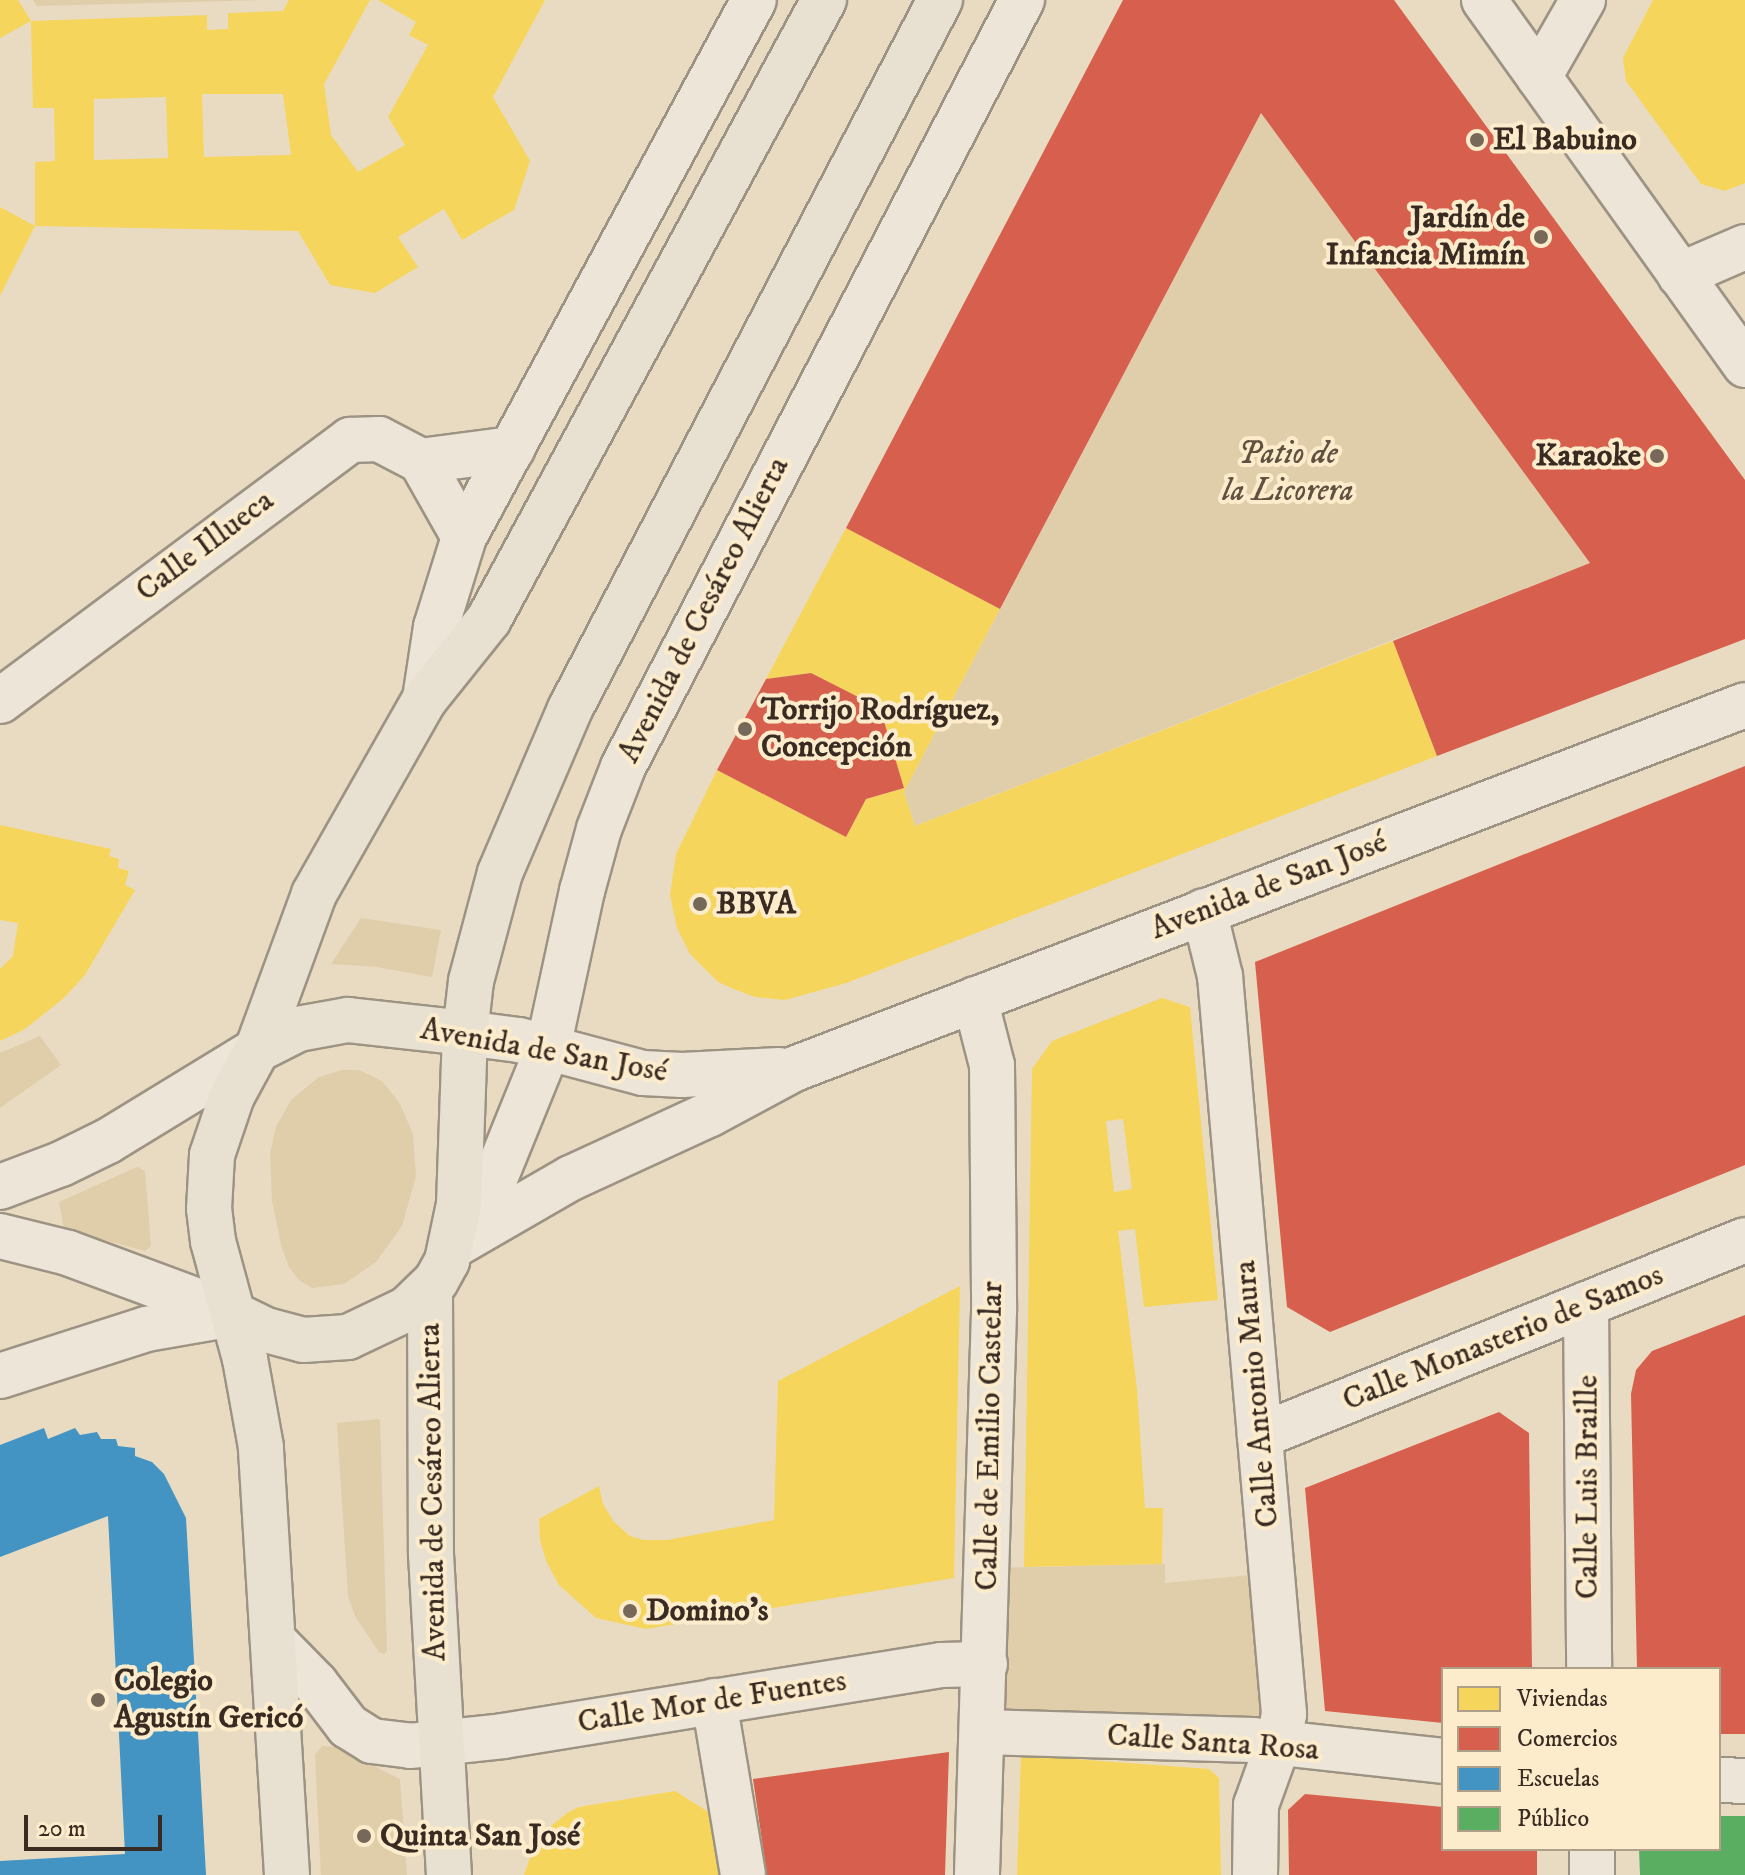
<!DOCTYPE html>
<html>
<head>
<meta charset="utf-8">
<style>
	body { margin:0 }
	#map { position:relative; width:1745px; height:1875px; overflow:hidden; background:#e9dbc1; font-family:"IM FELL DW Pica",serif }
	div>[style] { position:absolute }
	.green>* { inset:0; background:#e0cdaa }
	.homes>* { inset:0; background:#f6d55c }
	.shops>* { inset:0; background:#d6604d }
	.schools>* { inset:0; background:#4393c3 }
	.public>* { inset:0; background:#5aae61 }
	.roads { filter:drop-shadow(2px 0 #9d9383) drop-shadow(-2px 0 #9d9383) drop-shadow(0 2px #9d9383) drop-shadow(0 -2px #9d9383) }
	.minor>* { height:44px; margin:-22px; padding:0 22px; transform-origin:22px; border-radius:22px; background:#ece5d8 }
	.secondary>* { height:44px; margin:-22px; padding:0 22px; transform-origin:22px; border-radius:22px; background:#ece5d8 }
	.primary>* { height:44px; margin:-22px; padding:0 22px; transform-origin:22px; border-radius:22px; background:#e8e1d1 }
	.dots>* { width:22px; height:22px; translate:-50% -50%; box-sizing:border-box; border:4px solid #fceccc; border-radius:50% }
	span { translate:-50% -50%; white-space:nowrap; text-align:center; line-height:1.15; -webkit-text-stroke:8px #fceccc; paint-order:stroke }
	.poi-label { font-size:32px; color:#392b22; font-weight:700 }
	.left { translate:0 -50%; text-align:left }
	.right { translate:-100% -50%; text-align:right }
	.park-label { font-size:32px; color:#615140; font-style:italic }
	.street-label { font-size:32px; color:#392b22 }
	.legend { position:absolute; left:1441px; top:1667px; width:280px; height:184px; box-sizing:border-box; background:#fceccc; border:2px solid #ae9f88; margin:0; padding:10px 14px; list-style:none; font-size:24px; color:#392b22 }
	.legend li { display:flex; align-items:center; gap:16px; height:40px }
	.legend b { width:40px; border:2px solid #ae9f88 }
	.scale { position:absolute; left:24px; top:1815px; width:138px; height:36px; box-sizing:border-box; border:4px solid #392b22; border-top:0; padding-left:10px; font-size:24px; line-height:28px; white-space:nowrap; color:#392b22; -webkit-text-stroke:6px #fceccc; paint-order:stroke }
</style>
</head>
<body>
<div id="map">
	<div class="green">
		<div style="clip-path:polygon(33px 0,267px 0,37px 6px)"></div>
		<div style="clip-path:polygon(1261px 113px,1590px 563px,915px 826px,904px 792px)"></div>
		<div style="clip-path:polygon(361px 918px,441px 930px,432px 977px,377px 967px,331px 964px)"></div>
		<div style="clip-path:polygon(40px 1036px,61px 1065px,0 1108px,0 1053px)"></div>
		<div style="clip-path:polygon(342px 1070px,359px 1070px,382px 1081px,400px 1104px,413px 1134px,416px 1176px,402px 1226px,376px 1262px,344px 1284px,312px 1288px,299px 1280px,289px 1267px,281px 1245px,272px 1200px,270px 1153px,276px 1127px,291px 1100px,319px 1077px)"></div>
		<div style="clip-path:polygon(137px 1167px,145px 1171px,151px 1246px,145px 1251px,64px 1229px,59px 1202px)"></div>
		<div style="clip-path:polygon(380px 1419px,387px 1651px,384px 1654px,379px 1652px,355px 1616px,348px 1596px,337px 1423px)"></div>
		<div style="clip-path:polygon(1165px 1564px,1165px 1583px,1261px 1574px,1261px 1730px,1000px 1715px,994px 1568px)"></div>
		<div style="clip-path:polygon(322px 1746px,336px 1747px,400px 1779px,407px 1875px,321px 1875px,315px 1755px)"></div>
	</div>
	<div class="homes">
		<div style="clip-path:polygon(evenodd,0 0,18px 0,31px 21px,207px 15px,207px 30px,228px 29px,228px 13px,283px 11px,289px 0,370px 0,324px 84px,331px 135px,358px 172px,405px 145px,388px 117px,428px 45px,409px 35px,416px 22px,378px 0,545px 0,493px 97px,530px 161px,514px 210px,462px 240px,444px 209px,398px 237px,418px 267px,375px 293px,330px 285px,298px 231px,35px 226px,0 296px,0 207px,35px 226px,35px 162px,55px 161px,54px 108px,33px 108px,31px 21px,0 38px,0 0,202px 94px,283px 94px,291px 155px,204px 157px,202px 94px,0 0,166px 97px,168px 158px,94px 160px,94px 99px,166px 97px)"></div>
		<div style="clip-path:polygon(1653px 0,1745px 0,1745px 183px,1725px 191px,1701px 184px,1626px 81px,1623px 58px)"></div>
		<div style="clip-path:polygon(846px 528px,1000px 609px,904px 792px,915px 826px,1393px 641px,1437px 756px,846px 983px,785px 1000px,755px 997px,736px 990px,718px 982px,690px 954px,677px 928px,670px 895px,676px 854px,717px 770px,846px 837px,866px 799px,904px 788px,880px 708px,811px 673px,766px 679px)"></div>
		<div style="clip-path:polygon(0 825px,111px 849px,109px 856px,119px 859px,118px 868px,129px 871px,125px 885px,135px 890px,85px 975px,64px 998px,25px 1029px,0 1041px,0 969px,13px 956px,18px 923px,0 920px)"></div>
		<div style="clip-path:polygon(evenodd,1162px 998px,1190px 1007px,1218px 1300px,1144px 1307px,1135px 1229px,1118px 1231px,1137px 1389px,1145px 1508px,1163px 1508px,1162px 1564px,1024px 1567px,1032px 1069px,1052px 1041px,1162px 998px,1123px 1119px,1132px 1189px,1114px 1192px,1106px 1121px,1123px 1119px)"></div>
		<div style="clip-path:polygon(960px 1286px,954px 1578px,646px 1629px,596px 1618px,559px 1585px,546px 1561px,540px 1540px,539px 1519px,599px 1486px,603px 1504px,614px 1522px,630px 1536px,644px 1540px,667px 1540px,774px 1520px,778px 1381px)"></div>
		<div style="clip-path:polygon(1021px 1755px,1209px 1769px,1219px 1778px,1221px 1875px,1017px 1875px)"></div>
		<div style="clip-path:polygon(675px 1791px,718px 1818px,727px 1875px,524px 1875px,533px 1849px,545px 1831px,567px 1813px,579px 1807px)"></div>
	</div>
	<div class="shops">
		<div style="clip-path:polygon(1123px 0,1394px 0,1745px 480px,1745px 639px,1437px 756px,1393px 641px,1590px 563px,1261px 113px,1000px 609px,846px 528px)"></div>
		<div style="clip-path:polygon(811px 673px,880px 708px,904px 788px,866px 799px,846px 837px,717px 770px,766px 679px)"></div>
		<div style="clip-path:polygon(1745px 766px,1745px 1165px,1330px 1332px,1287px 1307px,1255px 962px)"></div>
		<div style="clip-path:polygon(1745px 1315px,1745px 1734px,1719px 1734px,1719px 1669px,1637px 1669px,1631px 1394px,1636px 1370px,1652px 1351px)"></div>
		<div style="clip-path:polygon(1499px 1412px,1529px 1433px,1532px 1669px,1443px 1669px,1443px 1723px,1325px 1711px,1305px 1488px)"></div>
		<div style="clip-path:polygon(949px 1752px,945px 1875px,767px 1875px,753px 1779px)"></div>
		<div style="clip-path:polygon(1305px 1794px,1443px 1807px,1443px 1849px,1537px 1849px,1537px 1875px,1289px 1875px,1288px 1810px)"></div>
	</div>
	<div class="schools">
		<div style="clip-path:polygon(44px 1428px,48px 1439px,75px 1428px,80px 1435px,97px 1432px,101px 1439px,116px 1439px,118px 1446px,135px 1448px,135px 1456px,152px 1462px,164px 1474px,186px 1518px,206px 1875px,0 1875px,0 1861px,125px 1854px,108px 1516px,0 1557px,0 1445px)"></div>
	</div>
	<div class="public">
		<div style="clip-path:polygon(1719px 1816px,1745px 1816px,1745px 1875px,1640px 1875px,1639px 1849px,1719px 1849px)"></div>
	</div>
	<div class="roads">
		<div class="minor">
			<div style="left:1484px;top:0;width:449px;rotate:54.4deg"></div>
			<div style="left:1539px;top:77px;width:89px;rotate:-60.3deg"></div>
			<div style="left:1680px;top:275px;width:71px;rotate:-23.3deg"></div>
			<div style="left:421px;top:461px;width:92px;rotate:-7.5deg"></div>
			<div style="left:0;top:701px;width:437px;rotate:-36.7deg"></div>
			<div style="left:350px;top:440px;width:29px;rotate:-2deg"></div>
			<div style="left:379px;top:439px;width:47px;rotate:27.6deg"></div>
			<div style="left:421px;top:461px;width:87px;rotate:60.5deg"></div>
			<div style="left:1204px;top:911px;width:67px;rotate:76.2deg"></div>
			<div style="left:1220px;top:976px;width:741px;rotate:85.04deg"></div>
			<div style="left:1284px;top:1714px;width:31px;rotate:101deg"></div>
			<div style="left:1278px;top:1744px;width:65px;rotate:109.8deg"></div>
			<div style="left:1256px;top:1805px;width:70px;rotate:90.8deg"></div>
			<div style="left:975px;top:999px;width:68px;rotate:75.6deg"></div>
			<div style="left:992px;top:1065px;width:246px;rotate:89.5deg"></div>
			<div style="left:994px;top:1311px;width:564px;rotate:91.73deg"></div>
			<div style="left:0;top:1236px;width:70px;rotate:14deg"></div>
			<div style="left:68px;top:1253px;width:176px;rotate:20.3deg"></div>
			<div style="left:1586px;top:1304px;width:365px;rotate:89.5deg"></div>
			<div style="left:1260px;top:1436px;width:523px;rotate:-22deg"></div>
			<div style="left:274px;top:1641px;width:60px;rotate:45.7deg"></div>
			<div style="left:316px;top:1684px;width:53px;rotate:52.7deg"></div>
			<div style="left:348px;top:1726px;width:28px;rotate:32deg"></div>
			<div style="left:372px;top:1741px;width:38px;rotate:7deg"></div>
			<div style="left:410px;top:1746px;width:94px;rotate:-6.1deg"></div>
			<div style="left:503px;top:1736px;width:444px;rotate:-9.2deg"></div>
			<div style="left:941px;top:1665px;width:44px;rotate:-1.3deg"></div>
			<div style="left:714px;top:1701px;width:176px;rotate:80.5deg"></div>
			<div style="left:982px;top:1732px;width:271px;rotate:1.7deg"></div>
			<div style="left:1253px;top:1740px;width:191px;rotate:6.3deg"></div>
			<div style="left:1719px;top:1780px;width:26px;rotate:2deg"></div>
			<div style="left:1592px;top:1849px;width:26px;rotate:90deg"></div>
		</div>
		<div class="secondary">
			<div style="left:425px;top:699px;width:73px;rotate:-81.3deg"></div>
			<div style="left:436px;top:627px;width:94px;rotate:-72.7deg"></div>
			<div style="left:464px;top:537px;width:610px;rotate:-61.63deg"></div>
			<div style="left:465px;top:1033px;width:54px;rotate:7.4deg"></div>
			<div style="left:519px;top:1040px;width:128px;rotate:14.9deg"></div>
			<div style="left:643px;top:1073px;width:39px;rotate:3deg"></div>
			<div style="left:682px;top:1075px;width:97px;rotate:-3deg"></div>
			<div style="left:0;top:1187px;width:65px;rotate:-20.7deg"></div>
			<div style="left:61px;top:1164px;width:52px;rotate:-26.1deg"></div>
			<div style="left:108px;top:1141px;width:175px;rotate:-31.4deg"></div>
			<div style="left:459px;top:1238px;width:67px;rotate:-58.4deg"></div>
			<div style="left:494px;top:1181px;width:144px;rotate:-67.9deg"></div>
			<div style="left:548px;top:1048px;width:161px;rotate:-77.8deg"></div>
			<div style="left:582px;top:891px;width:64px;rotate:-74.7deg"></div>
			<div style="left:599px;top:829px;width:66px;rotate:-68.8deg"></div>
			<div style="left:623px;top:767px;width:865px;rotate:-62.52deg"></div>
			<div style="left:453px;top:1246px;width:136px;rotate:-30deg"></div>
			<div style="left:571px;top:1178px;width:153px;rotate:-24.7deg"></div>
			<div style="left:710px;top:1114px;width:95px;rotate:-28.2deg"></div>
			<div style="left:794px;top:1069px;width:1018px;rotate:-20.94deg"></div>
			<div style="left:0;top:1376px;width:153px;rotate:-17.8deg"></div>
			<div style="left:146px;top:1329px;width:88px;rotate:-9.8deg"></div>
		</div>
		<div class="primary">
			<div style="left:257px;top:1050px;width:46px;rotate:-27.1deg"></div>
			<div style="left:298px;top:1029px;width:51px;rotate:-10.2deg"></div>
			<div style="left:348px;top:1020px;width:118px;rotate:6.3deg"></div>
			<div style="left:430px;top:1288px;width:266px;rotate:89.8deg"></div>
			<div style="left:431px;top:1554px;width:322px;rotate:86.8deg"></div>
			<div style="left:233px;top:1314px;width:37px;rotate:26deg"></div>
			<div style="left:266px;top:1330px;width:38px;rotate:15deg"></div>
			<div style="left:303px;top:1340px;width:45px;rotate:-3.8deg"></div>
			<div style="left:348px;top:1337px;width:65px;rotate:-25.4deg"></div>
			<div style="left:407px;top:1309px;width:40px;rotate:-44deg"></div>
			<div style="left:436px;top:1281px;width:23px;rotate:-61deg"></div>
			<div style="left:447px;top:1261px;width:58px;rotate:-78.1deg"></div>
			<div style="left:459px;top:1204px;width:171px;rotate:-88deg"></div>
			<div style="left:465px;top:1033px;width:52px;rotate:-83.4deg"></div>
			<div style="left:471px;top:981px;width:112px;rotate:-75deg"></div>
			<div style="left:500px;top:873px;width:178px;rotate:-66.9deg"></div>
			<div style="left:570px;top:709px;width:800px;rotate:-62.44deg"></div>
			<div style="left:287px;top:1875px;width:429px;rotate:-93.5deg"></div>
			<div style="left:261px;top:1447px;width:89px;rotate:-100.3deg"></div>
			<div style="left:245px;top:1359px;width:122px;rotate:-105.2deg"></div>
			<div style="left:213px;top:1241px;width:32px;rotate:-97deg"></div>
			<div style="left:209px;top:1209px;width:54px;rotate:-86.8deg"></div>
			<div style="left:212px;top:1155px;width:62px;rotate:-71.3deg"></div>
			<div style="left:232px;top:1096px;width:52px;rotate:-61.5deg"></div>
			<div style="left:257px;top:1050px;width:166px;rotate:-69.9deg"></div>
			<div style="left:314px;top:894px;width:224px;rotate:-60.4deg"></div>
			<div style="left:425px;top:699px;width:102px;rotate:-51.3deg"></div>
			<div style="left:489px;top:619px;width:704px;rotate:-61.58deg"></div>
		</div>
	</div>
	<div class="dots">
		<div style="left:1477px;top:140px;background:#77695a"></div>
		<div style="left:1541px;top:237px;background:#77695a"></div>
		<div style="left:1657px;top:456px;background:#77695a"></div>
		<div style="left:745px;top:729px;background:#77695a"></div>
		<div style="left:700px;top:904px;background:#77695a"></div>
		<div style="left:630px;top:1611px;background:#77695a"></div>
		<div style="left:98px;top:1700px;background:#77695a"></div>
		<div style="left:364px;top:1836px;background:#77695a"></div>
	</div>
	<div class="poi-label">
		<span class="left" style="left:1493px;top:140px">El Babuino</span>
		<span class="right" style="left:1525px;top:237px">Jardín de<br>Infancia Mimín</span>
		<span class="right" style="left:1641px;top:456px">Karaoke</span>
		<span class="left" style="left:761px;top:729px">Torrijo Rodríguez,<br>Concepción</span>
		<span class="left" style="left:716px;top:904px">BBVA</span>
		<span class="left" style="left:646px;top:1611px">Domino's</span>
		<span class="left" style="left:114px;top:1700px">Colegio<br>Agustín Gericó</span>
		<span class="left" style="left:380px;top:1836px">Quinta San José</span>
	</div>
	<div class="park-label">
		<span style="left:1288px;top:473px">Patio de<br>la Licorera</span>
	</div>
	<div class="street-label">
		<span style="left:205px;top:546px;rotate:-37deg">Calle Illueca</span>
		<span style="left:704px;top:610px;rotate:-63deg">Avenida de Cesáreo Alierta</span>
		<span style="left:1269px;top:886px;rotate:-21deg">Avenida de San José</span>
		<span style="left:544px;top:1051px;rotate:10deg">Avenida de San José</span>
		<span style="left:1503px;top:1338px;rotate:-22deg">Calle Monasterio de Samos</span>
		<span style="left:1257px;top:1394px;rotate:-95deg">Calle Antonio Maura</span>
		<span style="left:990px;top:1436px;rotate:-89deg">Calle de Emilio Castelar</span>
		<span style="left:1588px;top:1487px;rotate:-90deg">Calle Luis Braille</span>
		<span style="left:433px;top:1492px;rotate:-91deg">Avenida de Cesáreo Alierta</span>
		<span style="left:712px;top:1702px;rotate:-9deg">Calle Mor de Fuentes</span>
		<span style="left:1213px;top:1743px;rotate:4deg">Calle Santa Rosa</span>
	</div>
	<ul class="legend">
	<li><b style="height:22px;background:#f6d55c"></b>Viviendas</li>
	<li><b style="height:22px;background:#d6604d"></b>Comercios</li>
	<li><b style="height:22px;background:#4393c3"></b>Escuelas</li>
	<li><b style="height:22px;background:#5aae61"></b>Público</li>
	</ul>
	<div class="scale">20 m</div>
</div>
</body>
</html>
